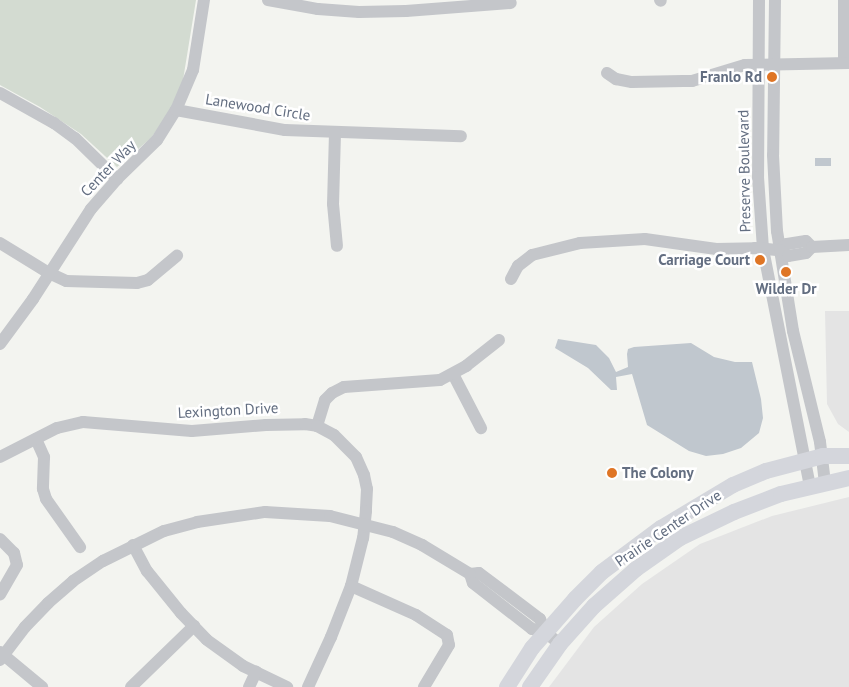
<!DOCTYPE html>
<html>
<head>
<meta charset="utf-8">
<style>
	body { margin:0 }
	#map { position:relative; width:849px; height:687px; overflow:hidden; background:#f3f4f0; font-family:"PT Sans",sans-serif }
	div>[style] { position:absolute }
	.built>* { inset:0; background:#e4e4e4 }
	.green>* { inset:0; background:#d3dbd1 }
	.water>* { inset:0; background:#c0c7ce; transform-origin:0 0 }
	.minor>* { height:12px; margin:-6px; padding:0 6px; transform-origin:6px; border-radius:6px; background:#c4c6ca }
	.major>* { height:16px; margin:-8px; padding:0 8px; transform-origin:8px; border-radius:8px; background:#d4d6dc }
	.dots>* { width:14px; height:14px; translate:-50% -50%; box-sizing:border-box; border:2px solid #fff; border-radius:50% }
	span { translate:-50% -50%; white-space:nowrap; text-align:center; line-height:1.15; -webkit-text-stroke:5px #fff; paint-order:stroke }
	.poi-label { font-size:15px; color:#636e81; font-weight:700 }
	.right { translate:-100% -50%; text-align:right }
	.left { translate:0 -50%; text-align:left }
	.street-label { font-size:15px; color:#636e81 }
</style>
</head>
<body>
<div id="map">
	<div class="built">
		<div style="clip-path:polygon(825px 311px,849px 311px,849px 432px,838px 424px,827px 404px)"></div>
		<div style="clip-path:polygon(849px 497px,849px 687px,549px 687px,594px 627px,642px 584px,700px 544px,772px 516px)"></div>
	</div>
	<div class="green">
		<div style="clip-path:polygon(0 0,196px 0,183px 80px,171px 110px,151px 138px,117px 167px,81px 134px,40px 107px,0 85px)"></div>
	</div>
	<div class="water">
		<div style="left:831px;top:158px;width:8px;height:16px;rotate:90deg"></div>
		<div style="clip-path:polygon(558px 339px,596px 345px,609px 358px,616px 372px,628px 367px,627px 354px,628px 349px,634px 347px,691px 343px,714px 357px,735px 362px,752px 362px,761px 399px,763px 418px,759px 433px,741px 448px,723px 454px,706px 456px,689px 451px,647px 425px,632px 374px,616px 377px,617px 390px,611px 390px,588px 368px,555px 348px)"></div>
	</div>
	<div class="minor">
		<div style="left:268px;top:0;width:51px;rotate:10.2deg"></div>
		<div style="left:318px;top:9px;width:41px;rotate:4.2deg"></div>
		<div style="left:359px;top:12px;width:47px;rotate:-1.2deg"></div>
		<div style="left:406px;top:11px;width:105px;rotate:-4.4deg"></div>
		<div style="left:660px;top:0;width:1px;rotate:45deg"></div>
		<div style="left:759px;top:0;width:177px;rotate:90.3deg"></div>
		<div style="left:758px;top:177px;width:72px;rotate:86deg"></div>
		<div style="left:763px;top:249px;width:242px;rotate:78.8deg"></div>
		<div style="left:775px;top:0;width:155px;rotate:90.7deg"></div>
		<div style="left:773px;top:155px;width:76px;rotate:87deg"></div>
		<div style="left:777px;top:231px;width:101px;rotate:80.9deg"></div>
		<div style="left:793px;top:331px;width:114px;rotate:76.3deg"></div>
		<div style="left:820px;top:442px;width:41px;rotate:83deg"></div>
		<div style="left:844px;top:63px;width:63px;rotate:-90deg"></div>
		<div style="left:607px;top:73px;width:11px;rotate:34deg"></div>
		<div style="left:616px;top:79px;width:16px;rotate:11deg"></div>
		<div style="left:632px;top:82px;width:51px;rotate:-1.1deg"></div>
		<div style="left:683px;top:81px;width:9px"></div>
		<div style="left:692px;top:81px;width:55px;rotate:-16.8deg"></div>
		<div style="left:745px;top:65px;width:104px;rotate:-1.1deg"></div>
		<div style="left:0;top:93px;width:62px;rotate:29.1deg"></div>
		<div style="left:54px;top:123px;width:26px;rotate:36deg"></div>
		<div style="left:75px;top:138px;width:59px;rotate:44.3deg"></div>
		<div style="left:176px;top:110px;width:111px;rotate:10.4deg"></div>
		<div style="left:285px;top:130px;width:176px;rotate:2deg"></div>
		<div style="left:335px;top:133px;width:71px;rotate:91.6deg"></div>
		<div style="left:333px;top:204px;width:42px;rotate:84.6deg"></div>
		<div style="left:0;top:243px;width:57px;rotate:31.5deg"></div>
		<div style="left:49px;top:273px;width:19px;rotate:25deg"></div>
		<div style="left:66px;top:281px;width:71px;rotate:1.6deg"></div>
		<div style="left:137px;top:283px;width:11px;rotate:-15deg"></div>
		<div style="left:148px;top:280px;width:38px;rotate:-40deg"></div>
		<div style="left:780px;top:250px;width:9px;rotate:-41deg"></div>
		<div style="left:787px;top:244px;width:19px;rotate:-9deg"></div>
		<div style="left:806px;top:241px;width:8px;rotate:45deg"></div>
		<div style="left:511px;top:279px;width:15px;rotate:-62deg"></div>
		<div style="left:518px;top:266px;width:18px;rotate:-38deg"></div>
		<div style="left:532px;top:255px;width:49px;rotate:-14deg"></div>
		<div style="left:580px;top:243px;width:65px;rotate:-3.5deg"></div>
		<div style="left:645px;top:239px;width:72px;rotate:8deg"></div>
		<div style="left:716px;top:249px;width:39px;rotate:-1deg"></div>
		<div style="left:755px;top:248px;width:25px;rotate:5deg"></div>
		<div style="left:780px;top:250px;width:10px;rotate:37deg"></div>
		<div style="left:788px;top:256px;width:18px;rotate:-9deg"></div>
		<div style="left:806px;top:253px;width:8px;rotate:-45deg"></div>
		<div style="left:812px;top:247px;width:37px;rotate:-3deg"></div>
		<div style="left:0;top:344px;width:56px;rotate:-53.7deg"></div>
		<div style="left:33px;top:299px;width:107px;rotate:-57.2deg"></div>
		<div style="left:91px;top:209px;width:40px;rotate:-49deg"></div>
		<div style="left:117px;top:179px;width:56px;rotate:-44.3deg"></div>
		<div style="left:157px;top:140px;width:36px;rotate:-58deg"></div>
		<div style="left:176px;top:110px;width:43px;rotate:-67deg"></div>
		<div style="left:193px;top:70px;width:71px;rotate:-81.1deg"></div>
		<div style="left:453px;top:374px;width:61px;rotate:62.6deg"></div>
		<div style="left:317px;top:426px;width:27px;rotate:-73deg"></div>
		<div style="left:325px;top:400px;width:10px;rotate:-45deg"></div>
		<div style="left:332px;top:393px;width:13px;rotate:-27deg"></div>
		<div style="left:344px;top:387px;width:96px;rotate:-4.2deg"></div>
		<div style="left:440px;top:380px;width:30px;rotate:-28deg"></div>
		<div style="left:466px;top:366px;width:42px;rotate:-38.2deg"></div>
		<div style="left:36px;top:439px;width:20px;rotate:66deg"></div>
		<div style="left:44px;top:457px;width:32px;rotate:92deg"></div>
		<div style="left:43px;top:489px;width:10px;rotate:73deg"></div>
		<div style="left:46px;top:499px;width:59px;rotate:54.7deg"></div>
		<div style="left:0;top:457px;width:64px;rotate:-27deg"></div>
		<div style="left:57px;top:428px;width:27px;rotate:-13deg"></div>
		<div style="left:83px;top:422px;width:109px;rotate:4.7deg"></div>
		<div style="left:192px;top:431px;width:74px;rotate:-4.6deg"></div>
		<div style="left:266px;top:425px;width:39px;rotate:-1deg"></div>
		<div style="left:305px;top:424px;width:12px;rotate:9deg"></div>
		<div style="left:317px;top:426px;width:19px;rotate:28deg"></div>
		<div style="left:334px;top:435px;width:31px;rotate:45deg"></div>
		<div style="left:356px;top:457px;width:20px;rotate:66deg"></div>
		<div style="left:364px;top:475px;width:14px;rotate:78deg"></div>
		<div style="left:367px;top:489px;width:22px;rotate:93deg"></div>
		<div style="left:366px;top:511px;width:27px;rotate:96deg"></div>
		<div style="left:363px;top:538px;width:49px;rotate:104deg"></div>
		<div style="left:351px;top:586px;width:55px;rotate:111.4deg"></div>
		<div style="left:331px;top:637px;width:55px;rotate:114.7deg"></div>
		<div style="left:0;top:539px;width:20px;rotate:45deg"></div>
		<div style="left:14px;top:553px;width:12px;rotate:76deg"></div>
		<div style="left:17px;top:565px;width:34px;rotate:120deg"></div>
		<div style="left:133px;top:545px;width:30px;rotate:62deg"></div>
		<div style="left:147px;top:571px;width:54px;rotate:51deg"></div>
		<div style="left:181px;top:613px;width:37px;rotate:46deg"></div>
		<div style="left:207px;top:640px;width:44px;rotate:35.8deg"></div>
		<div style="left:243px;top:666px;width:49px;rotate:25.5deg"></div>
		<div style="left:470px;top:574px;width:9px;rotate:-6deg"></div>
		<div style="left:479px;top:573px;width:76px;rotate:37deg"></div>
		<div style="left:540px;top:619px;width:14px;rotate:69deg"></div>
		<div style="left:351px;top:586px;width:71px;rotate:24deg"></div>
		<div style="left:416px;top:615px;width:37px;rotate:33deg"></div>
		<div style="left:447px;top:635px;width:10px;rotate:79deg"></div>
		<div style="left:449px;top:645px;width:49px;rotate:120.8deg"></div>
		<div style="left:0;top:652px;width:55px;rotate:39.8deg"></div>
		<div style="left:0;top:660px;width:41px;rotate:-52.9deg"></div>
		<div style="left:25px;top:627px;width:33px;rotate:-46deg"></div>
		<div style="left:48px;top:603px;width:33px;rotate:-41deg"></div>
		<div style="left:73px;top:581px;width:36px;rotate:-34deg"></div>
		<div style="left:103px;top:561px;width:68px;rotate:-26.2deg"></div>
		<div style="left:164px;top:531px;width:34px;rotate:-15deg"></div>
		<div style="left:197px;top:522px;width:69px;rotate:-8.4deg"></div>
		<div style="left:265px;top:512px;width:65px;rotate:3.5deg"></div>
		<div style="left:330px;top:516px;width:65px;rotate:14.3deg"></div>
		<div style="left:393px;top:532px;width:32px;rotate:24deg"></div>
		<div style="left:422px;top:545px;width:56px;rotate:31.1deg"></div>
		<div style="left:470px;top:574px;width:9px;rotate:72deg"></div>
		<div style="left:473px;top:583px;width:75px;rotate:37.9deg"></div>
		<div style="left:532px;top:629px;width:13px;rotate:13deg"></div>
		<div style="left:545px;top:632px;width:19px;rotate:39deg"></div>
		<div style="left:131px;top:687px;width:88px;rotate:-44.1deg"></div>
		<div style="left:249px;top:687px;width:17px;rotate:-65deg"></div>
	</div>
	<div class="major">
		<div style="left:507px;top:687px;width:46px;rotate:-57.3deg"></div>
		<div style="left:532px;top:648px;width:65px;rotate:-48.7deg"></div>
		<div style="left:575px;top:599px;width:38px;rotate:-45deg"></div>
		<div style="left:602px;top:572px;width:74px;rotate:-36.7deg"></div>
		<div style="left:661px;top:528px;width:84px;rotate:-30.8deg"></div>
		<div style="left:733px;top:485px;width:36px;rotate:-23deg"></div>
		<div style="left:766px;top:471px;width:59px;rotate:-14.7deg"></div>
		<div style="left:823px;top:456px;width:26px"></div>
		<div style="left:530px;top:687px;width:52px;rotate:-55.1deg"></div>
		<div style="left:560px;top:644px;width:51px;rotate:-48.2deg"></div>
		<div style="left:594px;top:606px;width:56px;rotate:-41.4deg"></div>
		<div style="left:636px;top:569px;width:54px;rotate:-35.2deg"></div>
		<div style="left:680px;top:538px;width:60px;rotate:-25.7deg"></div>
		<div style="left:734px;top:512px;width:50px;rotate:-21deg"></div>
		<div style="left:781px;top:494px;width:70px;rotate:-13.2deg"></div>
	</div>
	<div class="dots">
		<div style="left:772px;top:77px;background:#df7525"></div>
		<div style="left:760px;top:260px;background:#df7525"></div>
		<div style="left:786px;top:272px;background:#df7525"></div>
		<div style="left:612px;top:473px;background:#df7525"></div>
	</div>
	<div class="poi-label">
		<span class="right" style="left:762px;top:77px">Franlo Rd</span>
		<span class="right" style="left:750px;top:260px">Carriage Court</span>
		<span style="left:786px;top:289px">Wilder Dr</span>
		<span class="left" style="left:622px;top:473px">The Colony</span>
	</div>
	<div class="street-label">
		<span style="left:258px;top:107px;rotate:9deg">Lanewood Circle</span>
		<span style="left:108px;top:168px;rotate:-46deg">Center Way</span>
		<span style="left:744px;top:171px;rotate:-91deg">Preserve Boulevard</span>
		<span style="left:228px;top:410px;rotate:-3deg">Lexington Drive</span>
		<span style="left:668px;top:528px;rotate:-34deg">Prairie Center Drive</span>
	</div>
</div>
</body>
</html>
